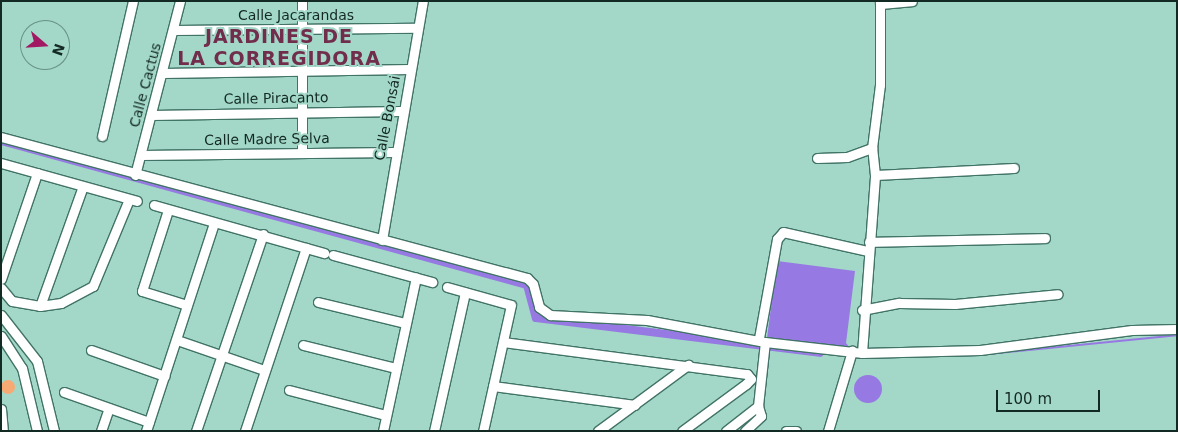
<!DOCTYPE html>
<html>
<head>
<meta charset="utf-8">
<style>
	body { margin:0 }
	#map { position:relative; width:1178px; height:432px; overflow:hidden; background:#a3d8c8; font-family:"DejaVu Sans",sans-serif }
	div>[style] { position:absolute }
	.green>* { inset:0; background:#f7a974 }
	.round { border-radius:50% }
	.water>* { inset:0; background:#9779e3 }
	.stream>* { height:2px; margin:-1px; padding:0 1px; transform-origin:1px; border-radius:1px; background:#9779e3 }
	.canal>* { height:8px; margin:-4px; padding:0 4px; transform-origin:4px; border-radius:4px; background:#9779e3 }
	.roads { filter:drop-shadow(1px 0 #417366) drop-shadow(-1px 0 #417366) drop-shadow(0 1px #417366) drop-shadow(0 -1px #417366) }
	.minor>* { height:9px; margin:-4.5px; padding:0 4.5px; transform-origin:4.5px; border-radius:4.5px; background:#fff }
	span { translate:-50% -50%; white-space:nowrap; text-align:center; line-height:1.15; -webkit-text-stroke:4px #a3d8c8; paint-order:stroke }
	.street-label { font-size:14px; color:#132923 }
	.district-label { font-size:19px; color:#712e4c; font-weight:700; letter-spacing:1px }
	.frame { position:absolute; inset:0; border:2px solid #132923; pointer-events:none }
	.north { position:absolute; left:20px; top:20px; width:50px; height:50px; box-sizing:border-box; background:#a3d8c8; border:1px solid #699286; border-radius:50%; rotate:109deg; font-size:14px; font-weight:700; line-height:20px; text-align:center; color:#132923 }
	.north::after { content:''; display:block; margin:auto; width:18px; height:22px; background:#a21862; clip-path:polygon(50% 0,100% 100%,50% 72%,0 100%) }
	.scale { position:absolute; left:996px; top:390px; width:104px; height:22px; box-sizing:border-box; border:2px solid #132923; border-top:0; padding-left:6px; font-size:15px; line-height:18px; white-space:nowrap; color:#132923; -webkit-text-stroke:4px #a3d8c8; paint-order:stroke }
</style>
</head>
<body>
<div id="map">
	<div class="green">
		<div class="round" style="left:1px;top:380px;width:14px;height:14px"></div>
	</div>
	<div class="water">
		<div style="clip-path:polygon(777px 261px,855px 271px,846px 343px,851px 349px,767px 338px)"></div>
		<div class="round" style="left:854px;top:375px;width:28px;height:28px"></div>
	</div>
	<div class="stream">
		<div style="left:860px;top:357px;width:118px;rotate:-1deg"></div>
		<div style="left:978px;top:355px;width:200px;rotate:-5.7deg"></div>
	</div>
	<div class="canal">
		<div style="left:1px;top:141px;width:545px;rotate:15.31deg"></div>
		<div style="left:527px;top:285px;width:34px;rotate:75deg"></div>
		<div style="left:536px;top:318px;width:286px;rotate:7deg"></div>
	</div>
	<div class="roads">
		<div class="minor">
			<div style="left:880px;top:4px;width:32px;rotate:-5deg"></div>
			<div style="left:174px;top:30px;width:244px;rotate:-0.5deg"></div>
			<div style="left:163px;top:73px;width:247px;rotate:-0.9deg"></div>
			<div style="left:151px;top:115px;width:250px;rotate:-0.9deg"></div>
			<div style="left:102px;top:136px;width:139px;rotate:-77.1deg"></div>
			<div style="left:1px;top:137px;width:545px;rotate:15.01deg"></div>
			<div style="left:527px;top:278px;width:8px;rotate:45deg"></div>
			<div style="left:533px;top:284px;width:24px;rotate:75deg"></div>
			<div style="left:539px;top:307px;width:14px;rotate:36deg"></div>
			<div style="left:550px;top:315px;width:97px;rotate:3deg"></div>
			<div style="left:647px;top:320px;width:120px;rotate:10.6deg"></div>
			<div style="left:765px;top:342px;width:98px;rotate:6.5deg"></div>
			<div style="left:862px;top:353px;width:118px;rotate:-1.5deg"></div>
			<div style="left:980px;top:350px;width:153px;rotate:-7.5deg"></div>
			<div style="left:1132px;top:330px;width:45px;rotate:-1.3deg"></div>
			<div style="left:302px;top:151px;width:150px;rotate:-90deg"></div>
			<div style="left:141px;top:155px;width:253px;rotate:-0.7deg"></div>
			<div style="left:817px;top:158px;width:30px;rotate:-2deg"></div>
			<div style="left:847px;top:157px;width:27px;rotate:-20deg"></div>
			<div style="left:1px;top:163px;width:141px;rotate:15.6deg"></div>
			<div style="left:135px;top:175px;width:180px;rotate:-75.5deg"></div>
			<div style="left:875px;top:175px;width:139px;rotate:-2.9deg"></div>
			<div style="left:154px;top:205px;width:177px;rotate:15.8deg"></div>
			<div style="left:168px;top:210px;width:85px;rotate:107.8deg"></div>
			<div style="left:142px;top:291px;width:47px;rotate:17.3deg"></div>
			<div style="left:382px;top:240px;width:242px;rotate:-80.3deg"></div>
			<div style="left:869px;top:242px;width:176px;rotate:-1.3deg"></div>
			<div style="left:333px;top:255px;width:103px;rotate:15.3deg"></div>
			<div style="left:1px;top:279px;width:112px;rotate:-71.2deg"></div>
			<div style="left:447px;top:287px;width:66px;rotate:15.7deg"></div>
			<div style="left:511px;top:305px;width:129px;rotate:102.5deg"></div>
			<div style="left:1px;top:288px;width:17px;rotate:50deg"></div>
			<div style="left:12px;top:301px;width:28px;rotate:10deg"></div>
			<div style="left:40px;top:306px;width:21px;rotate:-8deg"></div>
			<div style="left:61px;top:303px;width:36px;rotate:-28deg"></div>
			<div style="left:93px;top:286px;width:94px;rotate:-67.5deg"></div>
			<div style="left:318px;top:302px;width:89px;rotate:13.6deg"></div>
			<div style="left:40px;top:306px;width:127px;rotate:-70.3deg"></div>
			<div style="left:862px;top:310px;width:38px;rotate:-11deg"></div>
			<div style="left:899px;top:303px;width:56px;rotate:1deg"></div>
			<div style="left:955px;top:304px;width:103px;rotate:-5.5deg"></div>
			<div style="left:1px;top:315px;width:58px;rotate:52deg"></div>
			<div style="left:37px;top:361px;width:72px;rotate:76.3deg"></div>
			<div style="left:1px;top:336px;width:38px;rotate:57deg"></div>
			<div style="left:22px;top:368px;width:65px;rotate:76.6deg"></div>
			<div style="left:759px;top:338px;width:101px;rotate:-79.7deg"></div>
			<div style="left:777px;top:239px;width:9px;rotate:-49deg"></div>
			<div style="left:783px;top:232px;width:86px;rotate:12.7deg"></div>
			<div style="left:177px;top:340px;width:92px;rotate:19deg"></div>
			<div style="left:503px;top:342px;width:246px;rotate:7.5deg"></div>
			<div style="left:747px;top:374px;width:6px;rotate:51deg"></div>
			<div style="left:751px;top:379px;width:7px;rotate:135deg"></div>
			<div style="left:746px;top:384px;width:79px;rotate:143.7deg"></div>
			<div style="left:303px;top:345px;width:96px;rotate:13.9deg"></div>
			<div style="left:91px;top:350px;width:78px;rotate:19.4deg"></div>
			<div style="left:862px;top:353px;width:178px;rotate:-85.8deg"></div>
			<div style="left:875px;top:175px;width:27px;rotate:-96deg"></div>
			<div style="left:872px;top:148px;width:64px;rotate:-82.8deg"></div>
			<div style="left:880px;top:85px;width:84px;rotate:-90deg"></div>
			<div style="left:493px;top:386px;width:143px;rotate:7.6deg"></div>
			<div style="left:289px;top:390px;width:100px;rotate:14.5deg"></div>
			<div style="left:64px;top:392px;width:90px;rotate:19.4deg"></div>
			<div style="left:1px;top:409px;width:22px;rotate:85deg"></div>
			<div style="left:101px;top:431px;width:24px;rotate:-71deg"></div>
			<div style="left:146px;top:431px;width:219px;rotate:-71.9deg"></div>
			<div style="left:196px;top:431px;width:208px;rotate:-71.2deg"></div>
			<div style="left:245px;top:431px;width:193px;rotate:-71.6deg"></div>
			<div style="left:383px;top:431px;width:157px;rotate:-77.9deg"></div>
			<div style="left:434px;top:431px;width:142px;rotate:-77.4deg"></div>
			<div style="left:598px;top:431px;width:112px;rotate:-36.3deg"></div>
			<div style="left:726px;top:431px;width:41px;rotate:-38deg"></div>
			<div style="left:745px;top:431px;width:22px;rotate:-43deg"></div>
			<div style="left:761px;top:416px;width:10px;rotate:-107deg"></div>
			<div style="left:758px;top:406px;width:64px;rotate:-83.8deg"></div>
			<div style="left:786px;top:431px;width:10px"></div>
			<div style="left:828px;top:431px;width:84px;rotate:-73.3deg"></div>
		</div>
	</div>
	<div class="street-label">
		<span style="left:296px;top:15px">Calle Jacarandas</span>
		<span style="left:145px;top:85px;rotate:-75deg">Calle Cactus</span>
		<span style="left:276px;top:98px;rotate:-1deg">Calle Piracanto</span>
		<span style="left:387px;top:118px;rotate:-79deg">Calle Bonsái</span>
		<span style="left:267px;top:139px;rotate:-1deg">Calle Madre Selva</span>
	</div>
	<div class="district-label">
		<span style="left:279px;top:48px">JARDINES DE<br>LA CORREGIDORA</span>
	</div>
	<div class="frame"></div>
	<div class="north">N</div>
	<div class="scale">100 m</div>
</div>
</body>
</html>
